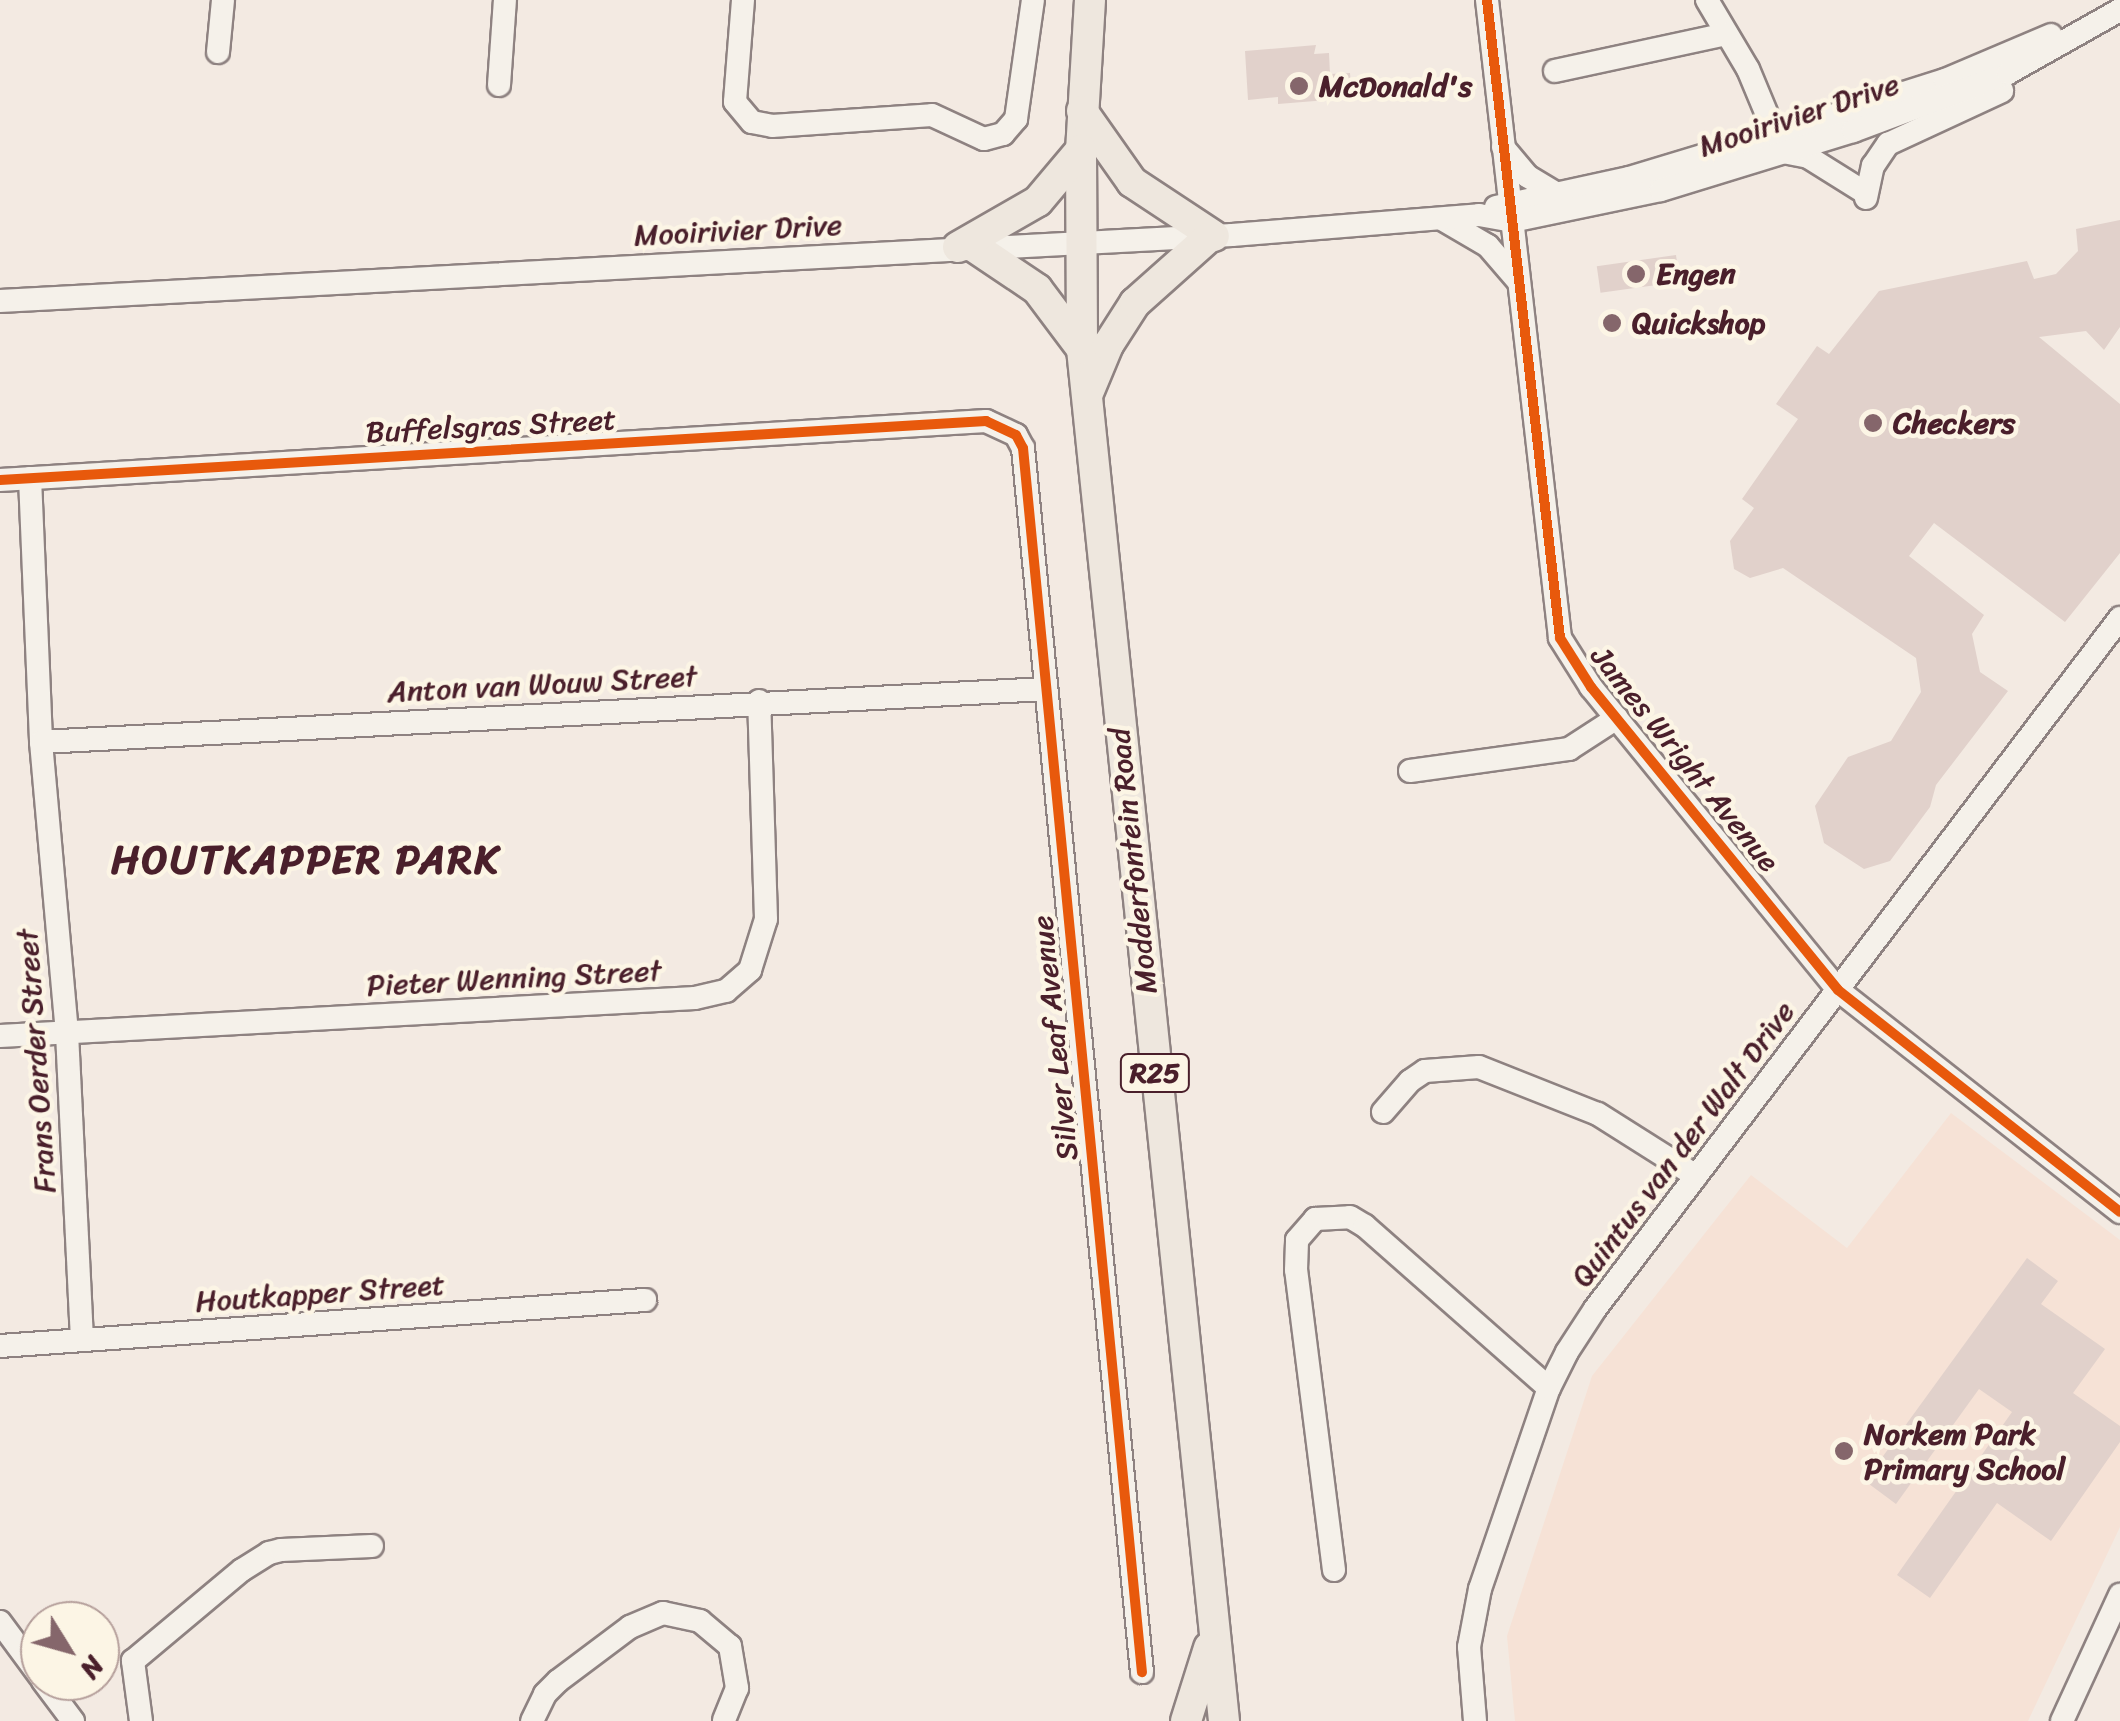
<!DOCTYPE html>
<html>
<head>
<meta charset="utf-8">
<style>
	body { margin:0 }
	#map { position:relative; width:2120px; height:1721px; overflow:hidden; background:#f3eae2; font-family:Sriracha,sans-serif }
	div>[style] { position:absolute }
	.built>* { inset:0; background:#f6e2d6 }
	.building>* { inset:0; background:#e1d1cb; transform-origin:0 0 }
	.roads { filter:drop-shadow(2px 0 #8e8281) drop-shadow(-2px 0 #8e8281) drop-shadow(0 2px #8e8281) drop-shadow(0 -2px #8e8281) }
	.minor>* { height:22px; margin:-11px; padding:0 11px; transform-origin:11px; border-radius:11px; background:#f5f1ea }
	.major>* { height:30px; margin:-15px; padding:0 15px; transform-origin:15px; border-radius:15px; background:#eee7de }
	.cycleway>* { height:10px; margin:-5px; padding:0 5px; transform-origin:5px; border-radius:5px; background:#e8590c }
	.dots>* { width:28px; height:28px; translate:-50% -50%; box-sizing:border-box; border:5px solid #fcf5e5; border-radius:50% }
	span { translate:-50% -50%; white-space:nowrap; text-align:center; line-height:1.15; -webkit-text-stroke:9px #fcf5e5; paint-order:stroke }
	.shield-label span { padding:2px 8px; background:#fcf5e5; border:2px solid; border-radius:8px; -webkit-text-stroke-width:0 }
	.shield-label { font-size:28px; color:#4a1f2b; font-weight:700 }
	.poi-label { font-size:30px; color:#4a1f2b; font-weight:700 }
	.left { translate:0 -50%; text-align:left }
	.street-label { font-size:30px; color:#4a1f2b }
	.district-label { font-size:40px; color:#4a1f2b; font-weight:700; letter-spacing:2.5px }
	.north { position:absolute; left:20px; top:1601px; width:100px; height:100px; box-sizing:border-box; background:#fcf5e5; border:2px solid #b59f9b; border-radius:50%; rotate:127deg; font-size:28px; font-weight:700; line-height:40px; text-align:center; color:#4a1f2b }
	.north::after { content:''; display:block; margin:auto; width:35px; height:45px; background:#85666b; clip-path:polygon(50% 0,100% 100%,50% 72%,0 100%) }
</style>
</head>
<body>
<div id="map">
	<div class="built">
		<div style="clip-path:polygon(1951px 1113px,2120px 1240px,2120px 1527px,2028px 1721px,1515px 1721px,1507px 1636px,1592px 1376px,1751px 1175px,1847px 1248px)"></div>
	</div>
	<div class="building">
		<div style="clip-path:polygon(1316px 45px,1314px 54px,1329px 53px,1330px 74px,1350px 73px,1352px 98px,1278px 104px,1278px 97px,1248px 100px,1245px 51px)"></div>
		<div style="clip-path:polygon(2120px 220px,2120px 327px,2104px 350px,2086px 331px,2039px 337px,2120px 404px,2120px 553px,2065px 622px,1934px 523px,1909px 556px,1984px 615px,1972px 634px,1980px 672px,2008px 691px,1936px 785px,1930px 807px,1890px 861px,1864px 869px,1824px 843px,1815px 806px,1848px 757px,1891px 741px,1921px 692px,1916px 658px,1783px 568px,1750px 578px,1734px 569px,1730px 541px,1754px 508px,1742px 499px,1798px 419px,1776px 404px,1817px 346px,1829px 354px,1879px 291px,2027px 261px,2034px 279px,2056px 274px,2078px 251px,2076px 229px)"></div>
		<div style="left:1676px;top:255px;width:27px;height:80px;rotate:82deg"></div>
		<div style="clip-path:polygon(2027px 1258px,2058px 1281px,2041px 1304px,2105px 1349px,2073px 1393px,2120px 1426px,2120px 1442px,2051px 1541px,1997px 1503px,1930px 1598px,1897px 1575px,2012px 1412px,1979px 1389px,1896px 1504px,1865px 1481px)"></div>
	</div>
	<div class="roads">
		<div class="minor">
			<div style="left:743px;top:0;width:102px;rotate:94.5deg"></div>
			<div style="left:735px;top:102px;width:26px;rotate:50deg"></div>
			<div style="left:752px;top:122px;width:20px;rotate:11deg"></div>
			<div style="left:772px;top:126px;width:160px;rotate:-3.9deg"></div>
			<div style="left:932px;top:115px;width:57px;rotate:24.8deg"></div>
			<div style="left:984px;top:139px;width:20px;rotate:-15deg"></div>
			<div style="left:1003px;top:134px;width:20px;rotate:-49deg"></div>
			<div style="left:1016px;top:119px;width:120px;rotate:-81.9deg"></div>
			<div style="left:1487px;top:0;width:642px;rotate:83.47deg"></div>
			<div style="left:1560px;top:638px;width:58px;rotate:57.7deg"></div>
			<div style="left:1591px;top:687px;width:391px;rotate:50.8deg"></div>
			<div style="left:1838px;top:990px;width:359px;rotate:38.2deg"></div>
			<div style="left:1707px;top:0;width:80px;rotate:59.3deg"></div>
			<div style="left:1748px;top:69px;width:70px;rotate:67.4deg"></div>
			<div style="left:218px;top:52px;width:52px;rotate:-84.5deg"></div>
			<div style="left:1555px;top:71px;width:175px;rotate:-12.2deg"></div>
			<div style="left:499px;top:85px;width:85px;rotate:-86deg"></div>
			<div style="left:1503px;top:147px;width:38px;rotate:50deg"></div>
			<div style="left:1527px;top:176px;width:33px;rotate:31deg"></div>
			<div style="left:1783px;top:152px;width:25px;rotate:11deg"></div>
			<div style="left:1808px;top:157px;width:66px;rotate:32deg"></div>
			<div style="left:1866px;top:198px;width:33px;rotate:-78deg"></div>
			<div style="left:1873px;top:166px;width:27px;rotate:-56deg"></div>
			<div style="left:1888px;top:144px;width:126px;rotate:-24.9deg"></div>
			<div style="left:1496px;top:207px;width:136px;rotate:-12.3deg"></div>
			<div style="left:1629px;top:178px;width:152px;rotate:-16.8deg"></div>
			<div style="left:1775px;top:134px;width:178px;rotate:-17.6deg"></div>
			<div style="left:1945px;top:80px;width:115px;rotate:-23deg"></div>
			<div style="left:1442px;top:219px;width:53px;rotate:30.4deg"></div>
			<div style="left:1488px;top:246px;width:46px;rotate:49.4deg"></div>
			<div style="left:0;top:301px;width:1234px;rotate:-3.07deg"></div>
			<div style="left:1232px;top:235px;width:248px;rotate:-4.6deg"></div>
			<div style="left:1479px;top:215px;width:34px;rotate:10deg"></div>
			<div style="left:1512px;top:221px;width:152px;rotate:-11.8deg"></div>
			<div style="left:1661px;top:190px;width:201px;rotate:-17.1deg"></div>
			<div style="left:1853px;top:131px;width:165px;rotate:-20.5deg"></div>
			<div style="left:2008px;top:73px;width:129px;rotate:-29.4deg"></div>
			<div style="left:30px;top:478px;width:264px;rotate:87.6deg"></div>
			<div style="left:41px;top:742px;width:292px;rotate:84.9deg"></div>
			<div style="left:67px;top:1033px;width:307px;rotate:87.2deg"></div>
			<div style="left:0;top:480px;width:988px;rotate:-3.42deg"></div>
			<div style="left:986px;top:421px;width:33px;rotate:25deg"></div>
			<div style="left:1016px;top:435px;width:15px;rotate:62deg"></div>
			<div style="left:1023px;top:448px;width:1230px;rotate:84.45deg"></div>
			<div style="left:41px;top:742px;width:1006px;rotate:-3.02deg"></div>
			<div style="left:1410px;top:771px;width:161px;rotate:-7.9deg"></div>
			<div style="left:1569px;top:749px;width:57px;rotate:-32.9deg"></div>
			<div style="left:0;top:1036px;width:696px;rotate:-3.13deg"></div>
			<div style="left:695px;top:998px;width:32px;rotate:-13deg"></div>
			<div style="left:726px;top:991px;width:32px;rotate:-41deg"></div>
			<div style="left:750px;top:970px;width:53px;rotate:-72.6deg"></div>
			<div style="left:766px;top:919px;width:218px;rotate:-91.8deg"></div>
			<div style="left:1383px;top:1112px;width:41px;rotate:-48.9deg"></div>
			<div style="left:1410px;top:1081px;width:18px;rotate:-34deg"></div>
			<div style="left:1425px;top:1071px;width:54px;rotate:-4.2deg"></div>
			<div style="left:1479px;top:1067px;width:128px;rotate:21.6deg"></div>
			<div style="left:1598px;top:1114px;width:116px;rotate:32.3deg"></div>
			<div style="left:0;top:1346px;width:647px;rotate:-4.08deg"></div>
			<div style="left:1334px;top:1570px;width:302px;rotate:-97.2deg"></div>
			<div style="left:1296px;top:1270px;width:30px;rotate:-88deg"></div>
			<div style="left:1297px;top:1240px;width:28px;rotate:-49deg"></div>
			<div style="left:1315px;top:1219px;width:35px;rotate:-3deg"></div>
			<div style="left:1350px;top:1217px;width:17px;rotate:31deg"></div>
			<div style="left:1365px;top:1226px;width:245px;rotate:41.4deg"></div>
			<div style="left:0;top:1622px;width:67px;rotate:53.5deg"></div>
			<div style="left:43px;top:1681px;width:50px;rotate:53.1deg"></div>
			<div style="left:141px;top:1721px;width:61px;rotate:-97.6deg"></div>
			<div style="left:133px;top:1661px;width:142px;rotate:-39.9deg"></div>
			<div style="left:242px;top:1570px;width:32px;rotate:-32deg"></div>
			<div style="left:269px;top:1553px;width:12px;rotate:-14deg"></div>
			<div style="left:281px;top:1550px;width:91px;rotate:-2.5deg"></div>
			<div style="left:532px;top:1721px;width:30px;rotate:-64deg"></div>
			<div style="left:545px;top:1694px;width:18px;rotate:-45deg"></div>
			<div style="left:558px;top:1681px;width:90px;rotate:-36.9deg"></div>
			<div style="left:630px;top:1627px;width:36px;rotate:-23deg"></div>
			<div style="left:663px;top:1613px;width:38px;rotate:12deg"></div>
			<div style="left:700px;top:1621px;width:39px;rotate:40deg"></div>
			<div style="left:730px;top:1646px;width:43px;rotate:80.5deg"></div>
			<div style="left:737px;top:1688px;width:35px;rotate:112deg"></div>
			<div style="left:1475px;top:1721px;width:74px;rotate:-94.6deg"></div>
			<div style="left:1469px;top:1647px;width:59px;rotate:-79.3deg"></div>
			<div style="left:1480px;top:1589px;width:213px;rotate:-71.1deg"></div>
			<div style="left:1549px;top:1388px;width:40px;rotate:-63.4deg"></div>
			<div style="left:1567px;top:1352px;width:51px;rotate:-56.9deg"></div>
			<div style="left:1595px;top:1309px;width:868px;rotate:-52.77deg"></div>
			<div style="left:2062px;top:1721px;width:139px;rotate:-65.3deg"></div>
		</div>
		<div class="major">
			<div style="left:1090px;top:0;width:150px;rotate:93.4deg"></div>
			<div style="left:1081px;top:150px;width:199px;rotate:89.7deg"></div>
			<div style="left:1082px;top:349px;width:1379px;rotate:84.09deg"></div>
			<div style="left:1082px;top:111px;width:87px;rotate:54.8deg"></div>
			<div style="left:1132px;top:182px;width:98px;rotate:33.4deg"></div>
			<div style="left:973px;top:246px;width:77px;rotate:33.9deg"></div>
			<div style="left:1037px;top:289px;width:75px;rotate:53.1deg"></div>
			<div style="left:958px;top:247px;width:92px;rotate:-29.9deg"></div>
			<div style="left:1038px;top:201px;width:67px;rotate:-49.9deg"></div>
			<div style="left:1088px;top:393px;width:52px;rotate:-67.4deg"></div>
			<div style="left:1108px;top:345px;width:50px;rotate:-57.3deg"></div>
			<div style="left:1135px;top:303px;width:99px;rotate:-41.7deg"></div>
			<div style="left:1186px;top:1721px;width:77px;rotate:-72.5deg"></div>
		</div>
	</div>
	<div class="cycleway">
		<div style="left:1487px;top:0;width:642px;rotate:83.47deg"></div>
		<div style="left:1560px;top:638px;width:58px;rotate:57.7deg"></div>
		<div style="left:1591px;top:687px;width:391px;rotate:50.8deg"></div>
		<div style="left:1838px;top:990px;width:359px;rotate:38.2deg"></div>
		<div style="left:0;top:480px;width:988px;rotate:-3.42deg"></div>
		<div style="left:986px;top:421px;width:33px;rotate:25deg"></div>
		<div style="left:1016px;top:435px;width:15px;rotate:62deg"></div>
		<div style="left:1023px;top:448px;width:1230px;rotate:84.45deg"></div>
	</div>
	<div class="dots">
		<div style="left:1299px;top:86px;background:#85666b"></div>
		<div style="left:1636px;top:274px;background:#85666b"></div>
		<div style="left:1612px;top:323px;background:#85666b"></div>
		<div style="left:1873px;top:423px;background:#85666b"></div>
		<div style="left:1844px;top:1451px;background:#85666b"></div>
	</div>
	<div class="shield-label">
		<span style="left:1155px;top:1073px">R25</span>
	</div>
	<div class="poi-label">
		<span class="left" style="left:1319px;top:86px">McDonald's</span>
		<span class="left" style="left:1656px;top:274px">Engen</span>
		<span class="left" style="left:1632px;top:323px">Quickshop</span>
		<span class="left" style="left:1893px;top:423px">Checkers</span>
		<span class="left" style="left:1864px;top:1451px">Norkem Park<br>Primary School</span>
	</div>
	<div class="street-label">
		<span style="left:1799px;top:115px;rotate:-18deg">Mooirivier Drive</span>
		<span style="left:738px;top:230px;rotate:-3deg">Mooirivier Drive</span>
		<span style="left:491px;top:426px;rotate:-3deg">Buffelsgras Street</span>
		<span style="left:542px;top:684px;rotate:-3deg">Anton van Wouw Street</span>
		<span style="left:1685px;top:759px;rotate:51deg">James Wright Avenue</span>
		<span style="left:1133px;top:861px;rotate:-96deg">Modderfontein Road</span>
		<span style="left:514px;top:978px;rotate:-3deg">Pieter Wenning Street</span>
		<span style="left:1055px;top:1038px;rotate:-96deg">Silver Leaf Avenue</span>
		<span style="left:36px;top:1061px;rotate:-94deg">Frans Oerder Street</span>
		<span style="left:1683px;top:1144px;rotate:-53deg">Quintus van der Walt Drive</span>
		<span style="left:320px;top:1293px;rotate:-4deg">Houtkapper Street</span>
	</div>
	<div class="district-label">
		<span style="left:306px;top:860px">HOUTKAPPER PARK</span>
	</div>
	<div class="north">N</div>
</div>
</body>
</html>
